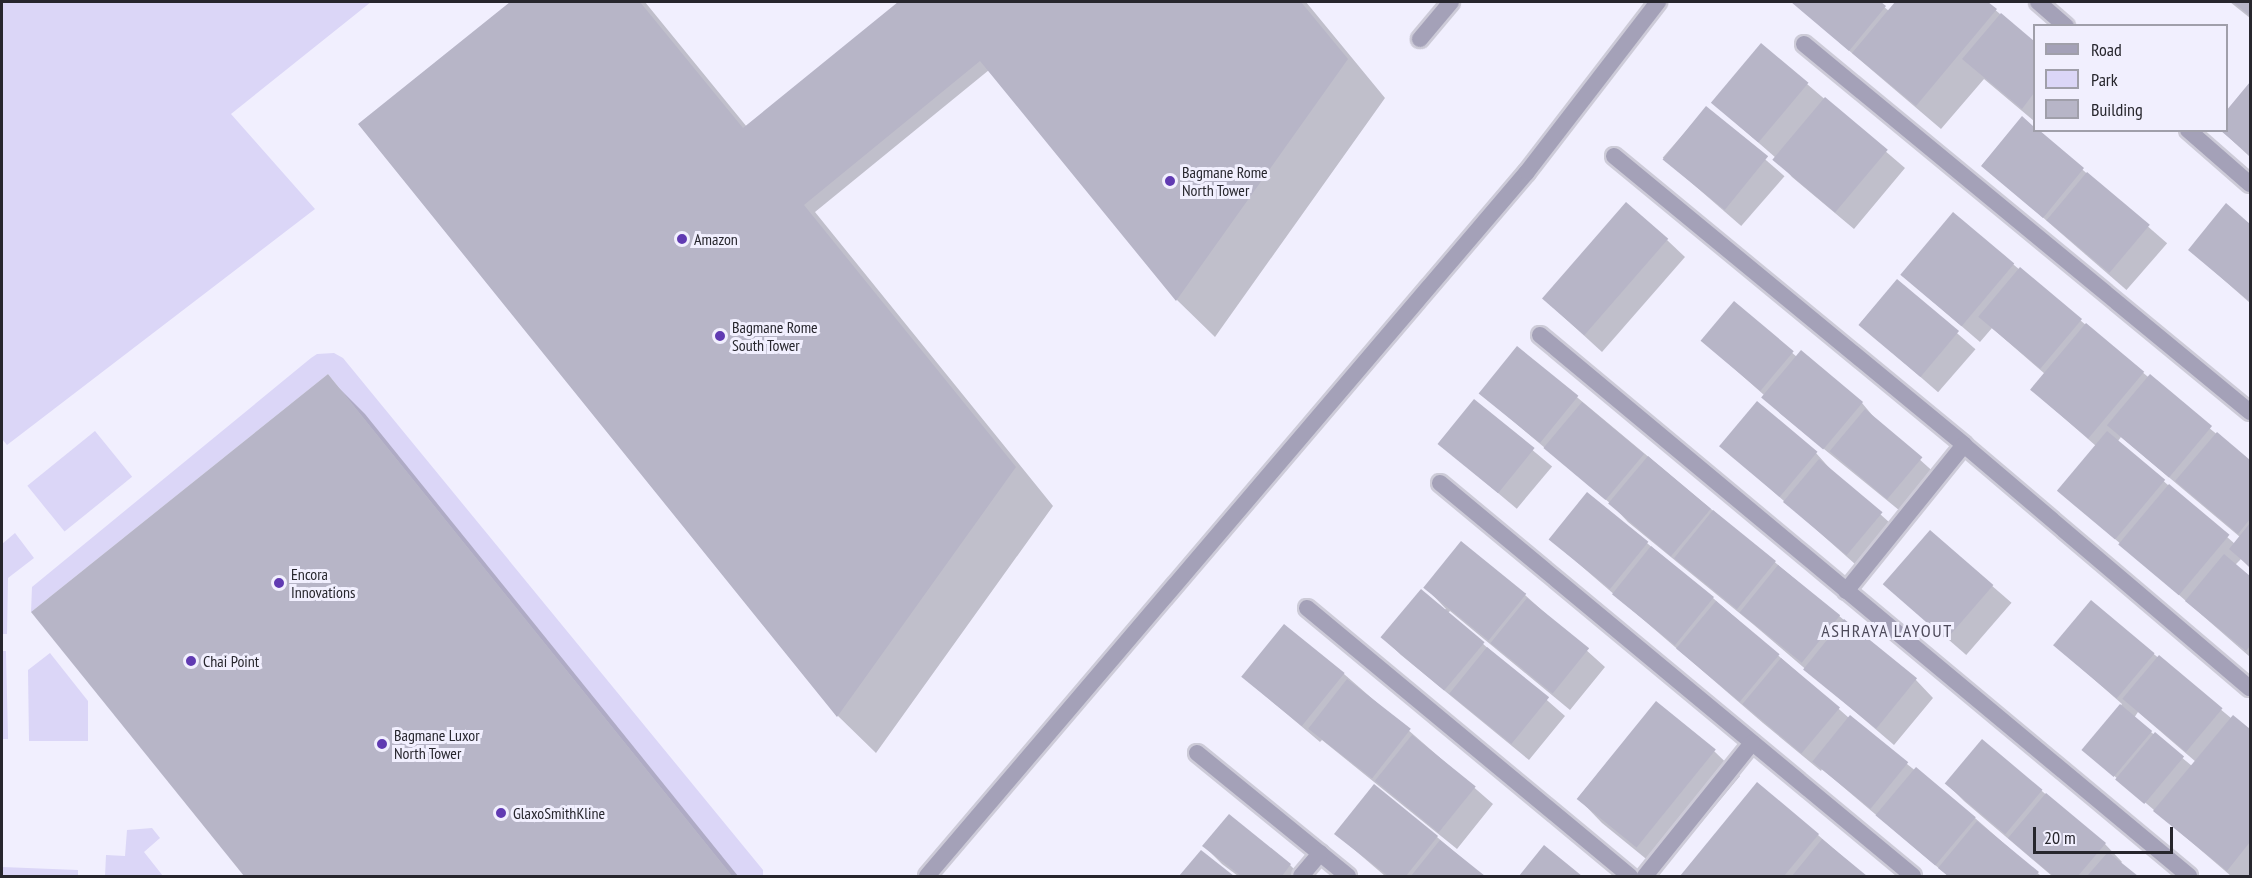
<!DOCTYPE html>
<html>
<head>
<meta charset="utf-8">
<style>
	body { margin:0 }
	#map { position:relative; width:2252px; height:878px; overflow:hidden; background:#f1effe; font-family:"PT Sans Narrow",sans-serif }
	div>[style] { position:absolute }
	.green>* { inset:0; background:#dbd6f7; transform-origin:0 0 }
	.shadow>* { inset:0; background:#0003; transform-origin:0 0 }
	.building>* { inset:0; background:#b7b5c7; transform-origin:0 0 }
	.roads { filter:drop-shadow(2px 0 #cdcbd8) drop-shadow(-2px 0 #cdcbd8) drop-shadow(0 2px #cdcbd8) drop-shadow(0 -2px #cdcbd8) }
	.service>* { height:16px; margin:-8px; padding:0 8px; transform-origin:8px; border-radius:8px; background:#a4a1b8 }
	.minor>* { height:16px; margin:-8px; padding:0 8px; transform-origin:8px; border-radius:8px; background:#a4a1b8 }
	.dots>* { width:16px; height:16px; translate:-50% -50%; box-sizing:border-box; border:3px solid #f1effe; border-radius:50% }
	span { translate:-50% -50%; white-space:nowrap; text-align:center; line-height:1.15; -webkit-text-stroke:6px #f1effe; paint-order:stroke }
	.poi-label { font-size:16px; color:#27262d }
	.left { translate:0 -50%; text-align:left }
	.neighbourhood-label { font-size:18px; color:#4e4b5b; letter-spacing:1.5px }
	.frame { position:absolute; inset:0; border:3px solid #27262d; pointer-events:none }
	.legend { position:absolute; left:2033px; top:24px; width:195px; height:108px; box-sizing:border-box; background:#f1effe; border:2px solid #a09faa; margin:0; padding:8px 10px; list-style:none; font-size:18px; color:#27262d }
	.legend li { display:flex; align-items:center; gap:12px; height:30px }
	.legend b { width:30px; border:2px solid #a09faa }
	.scale { position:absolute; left:2033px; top:827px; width:140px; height:27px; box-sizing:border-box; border:3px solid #27262d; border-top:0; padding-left:8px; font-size:18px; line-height:21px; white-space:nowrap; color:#27262d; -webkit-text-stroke:4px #f1effe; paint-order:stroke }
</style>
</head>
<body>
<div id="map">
	<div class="green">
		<div style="clip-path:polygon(2px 2px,371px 2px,231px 114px,315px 209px,7px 445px,2px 439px)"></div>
		<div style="clip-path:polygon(334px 353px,343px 358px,763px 870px,763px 876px,732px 876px,328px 374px,31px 612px,32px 587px,311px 358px,317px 354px)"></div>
		<div style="left:95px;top:431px;width:59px;height:87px;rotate:51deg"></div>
		<div style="clip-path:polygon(15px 533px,34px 558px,8px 578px,7px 634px,2px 634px,2px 544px)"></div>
		<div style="clip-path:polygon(2px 651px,6px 651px,8px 739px,2px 739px)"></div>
		<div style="clip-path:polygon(50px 653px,88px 701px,88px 741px,29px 741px,28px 670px)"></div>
		<div style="clip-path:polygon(152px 828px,160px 838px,144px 852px,163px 876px,105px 876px,106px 855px,125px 856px,127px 830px)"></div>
		<div style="clip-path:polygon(2px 867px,78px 870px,78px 876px,2px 876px)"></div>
	</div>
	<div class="shadow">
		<div style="clip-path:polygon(512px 2px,645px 2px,747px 127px,900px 2px,1306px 2px,1385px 98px,1215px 337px,1177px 300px,989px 70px,815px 212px,1053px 506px,876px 753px,838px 716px,360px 124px)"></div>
		<div style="clip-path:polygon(1792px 2px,1878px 2px,1889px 11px,1897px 2px,1986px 2px,2034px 43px,2034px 121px,1984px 79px,1941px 129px)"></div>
		<div style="clip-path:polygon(2230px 2px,2250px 2px,2250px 18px)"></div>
		<div style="clip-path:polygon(1807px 84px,1905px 168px,1854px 229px,1792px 177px,1776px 158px,1713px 103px)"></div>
		<div style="clip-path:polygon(2250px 84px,2250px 157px,2221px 130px,2226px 130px,2226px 113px)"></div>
		<div style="left:1706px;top:108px;width:104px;height:66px;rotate:41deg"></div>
		<div style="left:2023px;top:118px;width:191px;height:62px;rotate:41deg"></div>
		<div style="clip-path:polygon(2226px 205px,2250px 226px,2250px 303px,2190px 250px)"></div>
		<div style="clip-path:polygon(evenodd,1953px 214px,2250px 462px,2250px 568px,2241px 559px,2235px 565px,2250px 578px,2250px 657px,2059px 490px,2096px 446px,2032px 390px,2045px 374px,1992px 328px,1980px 342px,1902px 275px,1953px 214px,2121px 437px,2240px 537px,2235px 544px,2118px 441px,2121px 437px)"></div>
		<div style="clip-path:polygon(1667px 240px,1685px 257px,1602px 352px,1544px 299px)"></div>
		<div style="left:1897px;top:281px;width:104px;height:57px;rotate:41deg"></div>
		<div style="clip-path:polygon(1734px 303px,1797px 357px,1862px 403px,1878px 422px,1938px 476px,1905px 515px,1781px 414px,1764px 395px,1703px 341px)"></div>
		<div style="clip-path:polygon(1518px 348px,1916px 680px,1933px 698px,1894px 745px,1754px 625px,1628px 522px,1611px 504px,1480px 393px)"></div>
		<div style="clip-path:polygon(327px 376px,365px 414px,738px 876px,246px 876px,33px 612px)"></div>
		<div style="left:1474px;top:401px;width:102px;height:55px;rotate:40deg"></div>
		<div style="clip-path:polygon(1757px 404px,1816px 453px,1833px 472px,1899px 531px,1864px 572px,1722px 446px)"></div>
		<div style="clip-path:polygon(1588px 494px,1713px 598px,1849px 718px,1975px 818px,2041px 876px,1948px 876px,1822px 769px,1821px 771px,1763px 723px,1550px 539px)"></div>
		<div style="left:1930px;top:532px;width:108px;height:69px;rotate:41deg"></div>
		<div style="clip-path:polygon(1425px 587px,1525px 595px,1605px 667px,1570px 710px,1450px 611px,1448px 613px,1565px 716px,1529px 760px,1401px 655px,1383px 638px,1446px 609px)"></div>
		<div style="clip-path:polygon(evenodd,2091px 602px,2231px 718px,2233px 717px,2250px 731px,2250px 876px,2231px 876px,2084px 750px,2122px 704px,2055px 645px,2091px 602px,2138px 712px,2196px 762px,2192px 766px,2134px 718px,2138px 712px)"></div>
		<div style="clip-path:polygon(1344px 674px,1493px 804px,1457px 849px,1322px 740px,1320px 742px,1243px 677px)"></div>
		<div style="clip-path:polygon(1656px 703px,1715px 752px,1740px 776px,1661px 871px,1602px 823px,1578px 798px)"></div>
		<div style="clip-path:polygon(1982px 741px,2105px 844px,2122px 862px,2120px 864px,2136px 876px,2052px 876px,1964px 801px,1947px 784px)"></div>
		<div style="clip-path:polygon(1757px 785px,1818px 835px,1865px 876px,1682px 876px)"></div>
		<div style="clip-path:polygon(1229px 816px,1290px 865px,1301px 876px,1238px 876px,1222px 864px,1204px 846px)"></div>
		<div style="clip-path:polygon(1336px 834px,1437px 837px,1483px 876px,1385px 876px)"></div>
		<div style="clip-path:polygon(1544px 847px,1580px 876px,1521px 876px)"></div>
		<div style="clip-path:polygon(1201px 852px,1231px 876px,1181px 876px)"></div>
	</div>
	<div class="building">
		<div style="clip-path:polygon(510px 2px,640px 2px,743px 128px,898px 2px,1301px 2px,1348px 59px,1176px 301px,980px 61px,804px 205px,1016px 467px,837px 717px,358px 124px)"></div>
		<div style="clip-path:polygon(1791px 2px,1881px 2px,1886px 6px,1849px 51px)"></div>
		<div style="clip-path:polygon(1895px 2px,1988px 2px,1997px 9px,1916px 106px,1852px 53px)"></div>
		<div style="clip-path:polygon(2233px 2px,2250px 2px,2250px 16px)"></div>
		<div style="clip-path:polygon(2001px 13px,2034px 41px,2034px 93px,2022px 109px,1962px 59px)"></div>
		<div style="left:1761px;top:43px;width:62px;height:78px;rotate:40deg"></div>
		<div style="clip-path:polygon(2250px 82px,2250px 156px,2220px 130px,2226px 130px,2226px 111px)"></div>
		<div style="left:1825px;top:97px;width:82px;height:82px;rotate:40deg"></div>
		<div style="left:1706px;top:106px;width:80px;height:69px;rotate:39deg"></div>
		<div style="clip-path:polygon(2022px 116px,2034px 127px,2034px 130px,2039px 130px,2084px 168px,2043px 218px,1981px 166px)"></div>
		<div style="left:2087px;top:172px;width:82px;height:63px;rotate:40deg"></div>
		<div style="left:1626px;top:202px;width:56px;height:128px;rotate:41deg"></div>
		<div style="clip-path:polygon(2226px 203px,2250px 224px,2249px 301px,2188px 250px)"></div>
		<div style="left:1953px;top:212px;width:80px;height:82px;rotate:40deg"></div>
		<div style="left:2020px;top:267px;width:81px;height:65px;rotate:40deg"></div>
		<div style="left:1897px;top:279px;width:81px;height:60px;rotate:40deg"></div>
		<div style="left:1734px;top:301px;width:78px;height:52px;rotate:40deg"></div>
		<div style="left:2086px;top:323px;width:76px;height:87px;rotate:40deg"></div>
		<div style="left:1517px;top:346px;width:79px;height:61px;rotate:39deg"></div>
		<div style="left:1801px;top:350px;width:81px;height:62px;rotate:40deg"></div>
		<div style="clip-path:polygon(328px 374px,732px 876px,244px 876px,31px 612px)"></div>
		<div style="left:2150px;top:374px;width:81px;height:67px;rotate:40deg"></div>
		<div style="left:1474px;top:399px;width:78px;height:58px;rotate:39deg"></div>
		<div style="left:1757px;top:401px;width:79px;height:59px;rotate:40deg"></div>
		<div style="left:1582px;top:402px;width:81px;height:60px;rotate:40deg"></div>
		<div style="left:1865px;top:409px;width:75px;height:55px;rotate:40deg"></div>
		<div style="left:2107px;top:431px;width:76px;height:78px;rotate:40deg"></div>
		<div style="clip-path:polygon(2217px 432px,2250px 460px,2250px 519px,2238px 534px,2175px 481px)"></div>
		<div style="left:1648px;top:456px;width:82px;height:62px;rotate:40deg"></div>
		<div style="left:1819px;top:459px;width:83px;height:56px;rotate:40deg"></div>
		<div style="left:2169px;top:484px;width:79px;height:79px;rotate:40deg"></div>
		<div style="left:1587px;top:492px;width:79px;height:61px;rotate:39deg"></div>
		<div style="left:1713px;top:510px;width:81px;height:62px;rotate:39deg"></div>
		<div style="clip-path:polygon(2250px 523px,2250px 567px,2229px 549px)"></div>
		<div style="left:1930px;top:530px;width:84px;height:72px;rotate:41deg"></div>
		<div style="left:1461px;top:541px;width:84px;height:60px;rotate:39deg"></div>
		<div style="left:1651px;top:546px;width:81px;height:62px;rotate:39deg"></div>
		<div style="clip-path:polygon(2224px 554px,2250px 576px,2250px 646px,2246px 651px,2185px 601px)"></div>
		<div style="left:1778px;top:565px;width:80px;height:61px;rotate:39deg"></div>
		<div style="left:1421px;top:589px;width:83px;height:63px;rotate:40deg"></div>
		<div style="left:1527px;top:598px;width:80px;height:58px;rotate:39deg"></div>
		<div style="left:2091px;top:600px;width:83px;height:59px;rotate:40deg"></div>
		<div style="left:1716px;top:601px;width:83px;height:62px;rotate:40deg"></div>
		<div style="left:1844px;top:619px;width:94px;height:65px;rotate:39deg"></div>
		<div style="left:1284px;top:624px;width:78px;height:68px;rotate:39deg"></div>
		<div style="left:1487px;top:647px;width:80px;height:60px;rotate:39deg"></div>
		<div style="left:2159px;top:655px;width:83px;height:57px;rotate:40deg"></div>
		<div style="left:1781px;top:658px;width:77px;height:60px;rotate:40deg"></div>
		<div style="left:1347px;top:679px;width:81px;height:63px;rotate:38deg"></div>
		<div style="left:1656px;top:701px;width:77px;height:126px;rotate:39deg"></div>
		<div style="left:2120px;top:704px;width:42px;height:60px;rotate:40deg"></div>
		<div style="left:1850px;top:715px;width:75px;height:60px;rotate:39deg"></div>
		<div style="clip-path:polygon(2233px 715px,2250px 729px,2250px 842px,2227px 871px,2153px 811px)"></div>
		<div style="left:2155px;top:732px;width:38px;height:62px;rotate:40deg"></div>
		<div style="left:1412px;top:735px;width:82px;height:59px;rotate:39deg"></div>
		<div style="left:1982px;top:739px;width:79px;height:58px;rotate:40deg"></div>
		<div style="left:1916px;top:767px;width:78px;height:63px;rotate:40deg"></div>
		<div style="clip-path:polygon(1757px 782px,1819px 834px,1784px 876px,1680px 876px)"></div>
		<div style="clip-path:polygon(1374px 784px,1438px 836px,1406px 876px,1388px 876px,1334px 834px)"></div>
		<div style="clip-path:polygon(2046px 793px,2106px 843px,2078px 876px,2053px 876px,2008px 838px)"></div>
		<div style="clip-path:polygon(1229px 814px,1291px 864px,1282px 876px,1241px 876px,1202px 846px)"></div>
		<div style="clip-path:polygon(1977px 821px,2039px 872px,2035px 876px,1948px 876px,1938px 868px)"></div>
		<div style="clip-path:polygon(1822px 839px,1867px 876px,1792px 876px)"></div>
		<div style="clip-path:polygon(1440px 840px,1485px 876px,1411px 876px)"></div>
		<div style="clip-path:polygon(1544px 845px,1582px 876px,1519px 876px)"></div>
		<div style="clip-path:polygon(1201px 850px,1234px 876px,1179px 876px)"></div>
		<div style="clip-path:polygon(2108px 852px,2138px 876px,2087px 876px)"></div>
	</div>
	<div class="roads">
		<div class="service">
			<div style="left:1420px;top:39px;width:48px;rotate:-50deg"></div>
		</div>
		<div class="minor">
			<div style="left:2038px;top:2px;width:37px;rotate:41deg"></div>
			<div style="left:1804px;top:44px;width:578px;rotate:39.53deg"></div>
			<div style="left:2188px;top:130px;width:82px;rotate:41.1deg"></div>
			<div style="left:1614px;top:156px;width:454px;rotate:39.5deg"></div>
			<div style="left:1964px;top:445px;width:375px;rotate:40.4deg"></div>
			<div style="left:1540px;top:335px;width:845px;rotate:39.81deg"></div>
			<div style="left:1440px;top:483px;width:615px;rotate:39.72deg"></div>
			<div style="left:1846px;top:591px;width:188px;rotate:-51.1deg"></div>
			<div style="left:1307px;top:608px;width:420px;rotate:39.7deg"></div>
			<div style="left:1197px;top:753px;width:195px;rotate:39.2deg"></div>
			<div style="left:927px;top:876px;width:925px;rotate:-49.56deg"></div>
			<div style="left:1527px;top:172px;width:215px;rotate:-52.4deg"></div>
			<div style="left:1301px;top:876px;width:30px;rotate:-50deg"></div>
			<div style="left:1645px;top:876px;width:171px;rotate:-51.2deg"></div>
		</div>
	</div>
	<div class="dots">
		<div style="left:1170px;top:181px;background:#603ab2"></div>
		<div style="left:682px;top:239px;background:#603ab2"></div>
		<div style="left:720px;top:336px;background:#603ab2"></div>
		<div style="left:279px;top:583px;background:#603ab2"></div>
		<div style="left:191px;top:661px;background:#603ab2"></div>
		<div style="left:382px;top:744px;background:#603ab2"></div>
		<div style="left:501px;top:813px;background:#603ab2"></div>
	</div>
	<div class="poi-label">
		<span class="left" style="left:1182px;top:181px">Bagmane Rome<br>North Tower</span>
		<span class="left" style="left:694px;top:239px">Amazon</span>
		<span class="left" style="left:732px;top:336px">Bagmane Rome<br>South Tower</span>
		<span class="left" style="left:291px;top:583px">Encora<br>Innovations</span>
		<span class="left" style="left:203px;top:661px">Chai Point</span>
		<span class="left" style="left:394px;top:744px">Bagmane Luxor<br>North Tower</span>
		<span class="left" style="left:513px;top:813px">GlaxoSmithKline</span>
	</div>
	<div class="neighbourhood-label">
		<span style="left:1887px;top:631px">ASHRAYA LAYOUT</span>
	</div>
	<div class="frame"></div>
	<ul class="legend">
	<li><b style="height:8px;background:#a4a1b8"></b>Road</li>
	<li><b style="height:16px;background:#dbd6f7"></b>Park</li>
	<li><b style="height:16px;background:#b7b5c7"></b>Building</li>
	</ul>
	<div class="scale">20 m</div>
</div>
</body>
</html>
